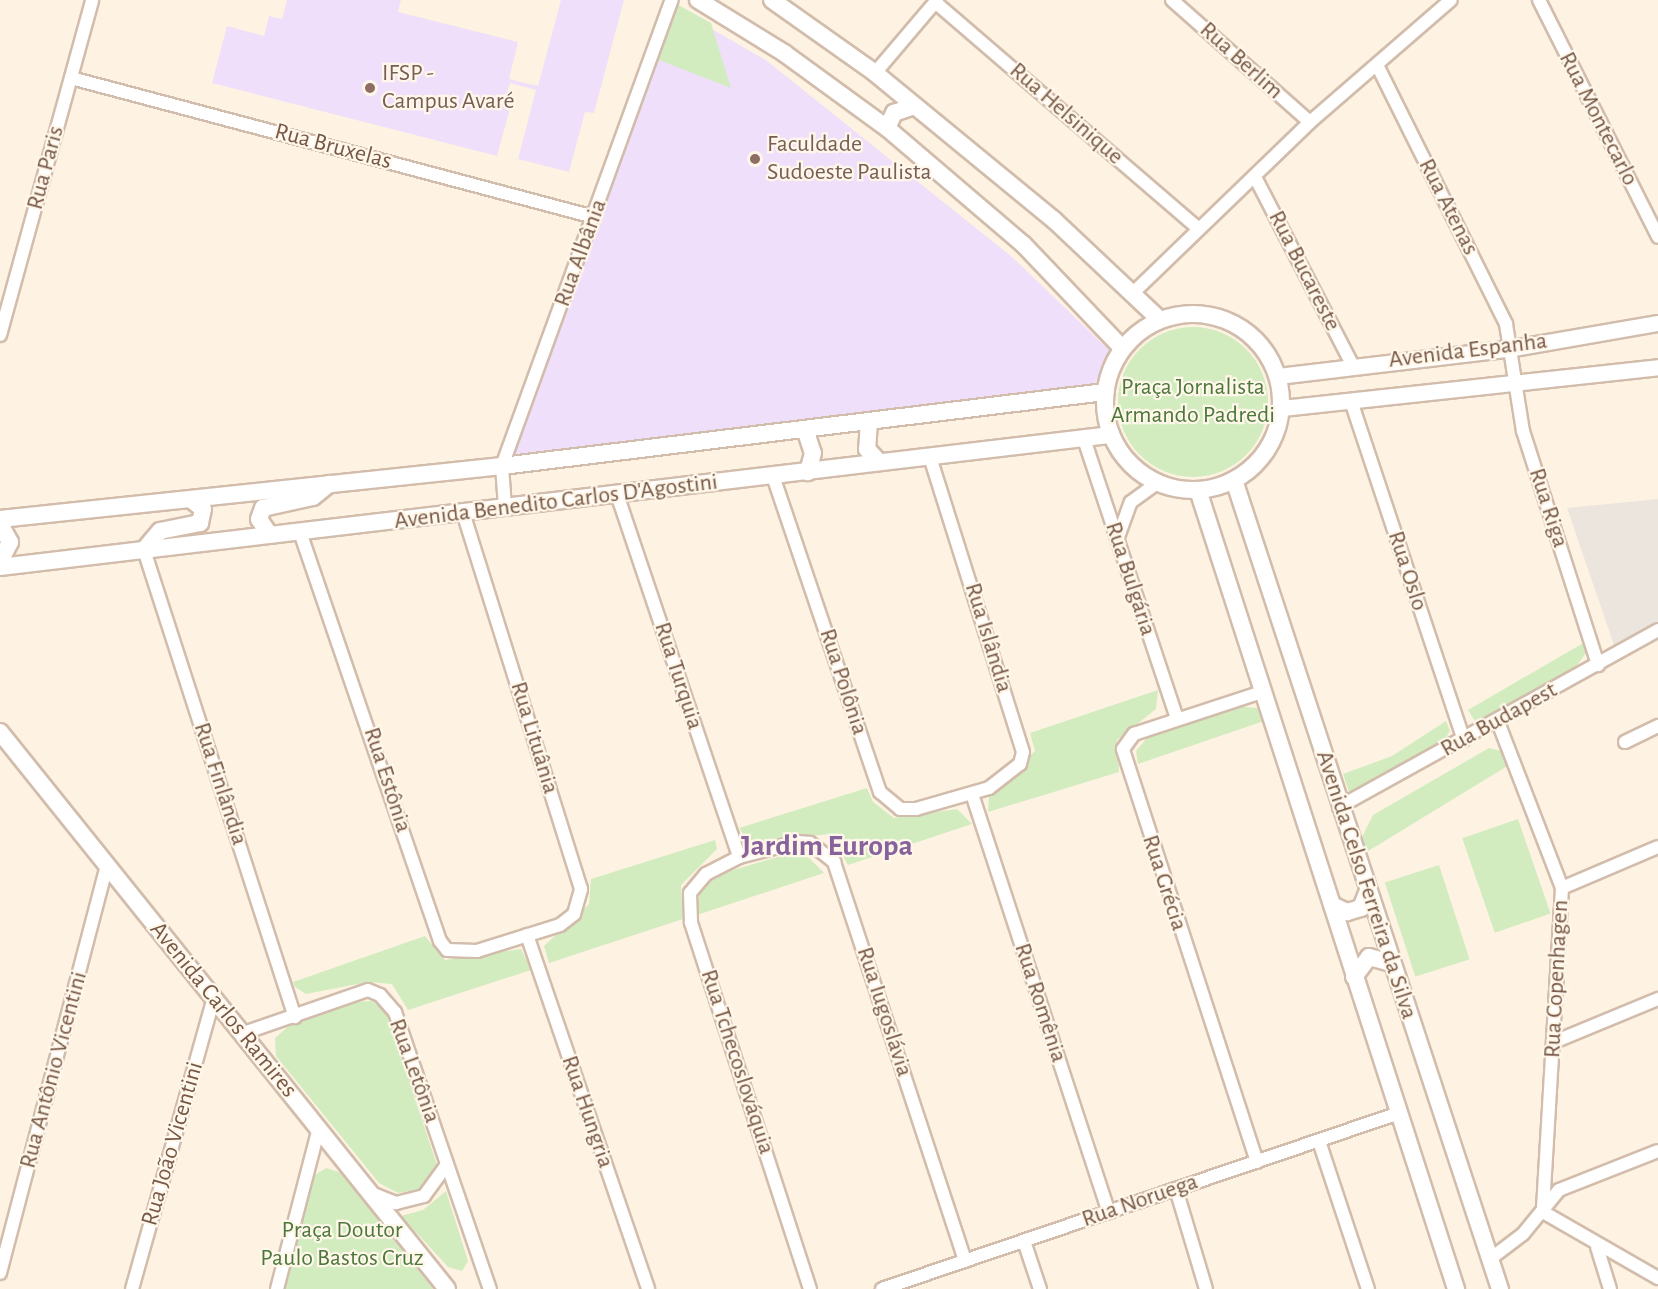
<!DOCTYPE html>
<html>
<head>
<meta charset="utf-8">
<style>
	body { margin:0 }
	#map { position:relative; width:1658px; height:1289px; overflow:hidden; background:#fef3e2; font-family:"Alegreya Sans",sans-serif }
	div>[style] { position:absolute }
	.industrial>* { inset:0; background:#ece5de }
	.education>* { inset:0; background:#f0dffa }
	.green>* { inset:0; background:#d2ecc0; transform-origin:0 0 }
	.round { border-radius:50% }
	.roads { filter:drop-shadow(2px 0 #d2bcab) drop-shadow(-2px 0 #d2bcab) drop-shadow(0 2px #d2bcab) drop-shadow(0 -2px #d2bcab) }
	.minor>* { height:12px; margin:-6px; padding:0 6px; transform-origin:6px; border-radius:6px; background:#fff }
	.tertiary>* { height:15px; margin:-7.5px; padding:0 7.5px; transform-origin:7.5px; border-radius:7.5px; background:#fff }
	.secondary>* { height:16px; margin:-8px; padding:0 8px; transform-origin:8px; border-radius:8px; background:#fff }
	.secondary>.ring { margin:-8px; padding:0; box-sizing:content-box; background:none; border:16px solid #fff; border-radius:50% }
	.dots>* { width:16px; height:16px; translate:-50% -50%; box-sizing:border-box; border:3px solid #fff7ea; border-radius:50% }
	span { translate:-50% -50%; white-space:nowrap; text-align:center; line-height:1.15; -webkit-text-stroke:4.5px #fff7ea; paint-order:stroke }
	.street-label { font-size:24px; color:#775847 }
	.education-label { font-size:24px; color:#785e54 }
	.left { translate:0 -50%; text-align:left }
	.park-label { font-size:24px; color:#4d783c }
	.district-label { font-size:30px; color:#88629b; font-weight:700 }
</style>
</head>
<body>
<div id="map">
	<div class="industrial">
		<div style="clip-path:polygon(1658px 499px,1658px 622px,1614px 645px,1567px 508px)"></div>
	</div>
	<div class="education">
		<div style="clip-path:polygon(287px 0,401px 0,398px 12px,518px 42px,509px 79px,538px 86px,561px 0,624px 0,594px 113px,585px 112px,569px 172px,518px 159px,536px 90px,510px 83px,506px 96px,512px 101px,497px 156px,212px 83px,227px 26px,264px 36px,269px 16px,282px 19px)"></div>
		<div style="clip-path:polygon(676px 8px,767px 61px,1012px 257px,1110px 351px,1094px 386px,508px 461px)"></div>
	</div>
	<div class="green">
		<div style="clip-path:polygon(675px 3px,711px 23px,731px 88px,654px 58px)"></div>
		<div class="round" style="left:1118px;top:327px;width:150px;height:150px"></div>
		<div style="clip-path:polygon(1585px 642px,1586px 653px,1567px 679px,1487px 724px,1476px 723px,1468px 710px)"></div>
		<div style="clip-path:polygon(1158px 690px,1156px 709px,1117px 740px,1119px 772px,988px 812px,989px 795px,1035px 751px,1030px 733px)"></div>
		<div style="clip-path:polygon(1235px 706px,1257px 708px,1264px 721px,1138px 764px,1136px 751px,1152px 732px)"></div>
		<div style="clip-path:polygon(1446px 721px,1450px 731px,1438px 751px,1363px 794px,1349px 792px,1343px 774px,1392px 756px)"></div>
		<div style="clip-path:polygon(1489px 748px,1502px 751px,1509px 765px,1365px 853px,1362px 837px,1373px 815px)"></div>
		<div style="clip-path:polygon(867px 788px,873px 802px,894px 818px,957px 809px,972px 824px,848px 865px,830px 834px,749px 843px,739px 828px)"></div>
		<div style="left:1518px;top:819px;width:100px;height:59px;rotate:71deg"></div>
		<div style="clip-path:polygon(715px 840px,717px 849px,681px 885px,683px 919px,549px 963px,544px 946px,589px 904px,591px 879px)"></div>
		<div style="clip-path:polygon(801px 850px,824px 873px,697px 915px,699px 895px,716px 875px)"></div>
		<div style="left:1439px;top:865px;width:99px;height:57px;rotate:72deg"></div>
		<div style="clip-path:polygon(425px 936px,445px 960px,521px 949px,531px 970px,408px 1010px,392px 984px,368px 982px,306px 994px,295px 987px,293px 982px)"></div>
		<div style="clip-path:polygon(372px 1001px,386px 1011px,437px 1165px,419px 1190px,398px 1193px,379px 1183px,276px 1056px,275px 1038px,290px 1025px,355px 1002px)"></div>
		<div style="clip-path:polygon(326px 1168px,342px 1173px,433px 1289px,284px 1289px,315px 1175px)"></div>
		<div style="clip-path:polygon(446px 1191px,468px 1261px,462px 1271px,448px 1267px,401px 1216px,423px 1210px)"></div>
	</div>
	<div class="roads">
		<div class="minor">
			<div style="left:1172px;top:0;width:184px;rotate:41.5deg"></div>
			<div style="left:1539px;top:0;width:265px;rotate:63.3deg"></div>
			<div style="left:935px;top:2px;width:345px;rotate:40.7deg"></div>
			<div style="left:1378px;top:67px;width:287px;rotate:63.5deg"></div>
			<div style="left:1506px;top:324px;width:108px;rotate:81deg"></div>
			<div style="left:1523px;top:431px;width:246px;rotate:72.2deg"></div>
			<div style="left:875px;top:73px;width:96px;rotate:-49.7deg"></div>
			<div style="left:71px;top:78px;width:541px;rotate:14.88deg"></div>
			<div style="left:1255px;top:177px;width:211px;rotate:62.6deg"></div>
			<div style="left:1133px;top:293px;width:246px;rotate:-44deg"></div>
			<div style="left:1310px;top:122px;width:186px;rotate:-40.9deg"></div>
			<div style="left:0;top:335px;width:347px;rotate:-74.6deg"></div>
			<div style="left:1351px;top:401px;width:357px;rotate:71.6deg"></div>
			<div style="left:1084px;top:439px;width:295px;rotate:71.6deg"></div>
			<div style="left:773px;top:476px;width:334px;rotate:71.3deg"></div>
			<div style="left:880px;top:792px;width:26px;rotate:40deg"></div>
			<div style="left:900px;top:809px;width:16px"></div>
			<div style="left:916px;top:809px;width:76px;rotate:-16deg"></div>
			<div style="left:989px;top:788px;width:39px;rotate:-38deg"></div>
			<div style="left:1020px;top:764px;width:12px;rotate:-76deg"></div>
			<div style="left:1023px;top:752px;width:309px;rotate:-107.5deg"></div>
			<div style="left:617px;top:494px;width:383px;rotate:71.4deg"></div>
			<div style="left:505px;top:507px;width:41px;rotate:-94.2deg"></div>
			<div style="left:502px;top:466px;width:496px;rotate:-70deg"></div>
			<div style="left:300px;top:532px;width:432px;rotate:71.1deg"></div>
			<div style="left:440px;top:941px;width:11px;rotate:52deg"></div>
			<div style="left:447px;top:950px;width:30px;rotate:2deg"></div>
			<div style="left:477px;top:951px;width:87px;rotate:-17.4deg"></div>
			<div style="left:560px;top:925px;width:18px;rotate:-38deg"></div>
			<div style="left:574px;top:914px;width:26px;rotate:-74deg"></div>
			<div style="left:581px;top:889px;width:395px;rotate:-107.4deg"></div>
			<div style="left:1118px;top:537px;width:37px;rotate:-70deg"></div>
			<div style="left:1131px;top:502px;width:32px;rotate:-36deg"></div>
			<div style="left:144px;top:550px;width:491px;rotate:72.1deg"></div>
			<div style="left:1498px;top:722px;width:178px;rotate:68.9deg"></div>
			<div style="left:1562px;top:888px;width:325px;rotate:93.4deg"></div>
			<div style="left:1625px;top:742px;width:37px;rotate:-26deg"></div>
			<div style="left:972px;top:794px;width:440px;rotate:71.9deg"></div>
			<div style="left:1339px;top:807px;width:365px;rotate:-29deg"></div>
			<div style="left:1562px;top:888px;width:104px;rotate:-23.1deg"></div>
			<div style="left:527px;top:935px;width:374px;rotate:71.1deg"></div>
			<div style="left:241px;top:1034px;width:134px;rotate:-19.1deg"></div>
			<div style="left:368px;top:990px;width:13px;rotate:23deg"></div>
			<div style="left:380px;top:995px;width:23px;rotate:49deg"></div>
			<div style="left:395px;top:1012px;width:293px;rotate:71.1deg"></div>
			<div style="left:1554px;top:1042px;width:113px;rotate:-22.5deg"></div>
			<div style="left:1319px;top:1141px;width:156px;rotate:71.7deg"></div>
			<div style="left:1257px;top:1162px;width:434px;rotate:-108deg"></div>
			<div style="left:1123px;top:749px;width:19px;rotate:-54deg"></div>
			<div style="left:1134px;top:734px;width:135px;rotate:-18.2deg"></div>
			<div style="left:1176px;top:1189px;width:104px;rotate:73.3deg"></div>
			<div style="left:371px;top:1193px;width:27px;rotate:22deg"></div>
			<div style="left:396px;top:1203px;width:29px;rotate:-14deg"></div>
			<div style="left:424px;top:1196px;width:39px;rotate:-54deg"></div>
			<div style="left:1543px;top:1212px;width:133px;rotate:29.9deg"></div>
			<div style="left:1024px;top:1241px;width:51px;rotate:71.6deg"></div>
			<div style="left:1597px;top:1247px;width:44px;rotate:72.8deg"></div>
			<div style="left:1490px;top:1259px;width:41px;rotate:-37.1deg"></div>
			<div style="left:1523px;top:1234px;width:57px;rotate:-50.7deg"></div>
			<div style="left:1559px;top:1190px;width:106px;rotate:-21.5deg"></div>
			<div style="left:0;top:1273px;width:421px;rotate:-75.3deg"></div>
			<div style="left:132px;top:1289px;width:300px;rotate:-74.3deg"></div>
			<div style="left:277px;top:1289px;width:166px;rotate:-75.4deg"></div>
			<div style="left:810px;top:1289px;width:386px;rotate:-108deg"></div>
			<div style="left:691px;top:922px;width:29px;rotate:-92deg"></div>
			<div style="left:690px;top:893px;width:25px;rotate:-50deg"></div>
			<div style="left:706px;top:874px;width:37px;rotate:-27deg"></div>
			<div style="left:739px;top:857px;width:61px;rotate:-14.3deg"></div>
			<div style="left:798px;top:842px;width:12px;rotate:5deg"></div>
			<div style="left:810px;top:843px;width:31px;rotate:38deg"></div>
			<div style="left:834px;top:862px;width:420px;rotate:71.8deg"></div>
			<div style="left:882px;top:1289px;width:546px;rotate:-18.8deg"></div>
		</div>
		<div class="tertiary">
			<div style="left:1278px;top:376px;width:237px;rotate:-6.8deg"></div>
			<div style="left:1513px;top:348px;width:147px;rotate:-9.8deg"></div>
			<div style="left:1282px;top:408px;width:378px;rotate:-6.2deg"></div>
		</div>
		<div class="secondary">
			<div style="left:698px;top:0;width:101px;rotate:31.6deg"></div>
			<div style="left:784px;top:53px;width:127px;rotate:36.1deg"></div>
			<div style="left:887px;top:128px;width:179px;rotate:40.5deg"></div>
			<div style="left:1023px;top:244px;width:144px;rotate:46.4deg"></div>
			<div style="left:772px;top:0;width:126px;rotate:35.3deg"></div>
			<div style="left:875px;top:73px;width:232px;rotate:39.4deg"></div>
			<div style="left:1054px;top:220px;width:146px;rotate:43.3deg"></div>
			<div style="left:887px;top:128px;width:17px;rotate:-65deg"></div>
			<div style="left:894px;top:113px;width:21px;rotate:-19deg"></div>
			<div class="ring" style="left:1105px;top:314px;width:160px;height:160px"></div>
			<div style="left:869px;top:422px;width:27px;rotate:94deg"></div>
			<div style="left:867px;top:449px;width:18px;rotate:47deg"></div>
			<div style="left:805px;top:429px;width:25px;rotate:72deg"></div>
			<div style="left:813px;top:453px;width:20px;rotate:105deg"></div>
			<div style="left:1234px;top:480px;width:852px;rotate:71.8deg"></div>
			<div style="left:1198px;top:490px;width:840px;rotate:72.1deg"></div>
			<div style="left:0;top:519px;width:505px;rotate:-6.03deg"></div>
			<div style="left:502px;top:466px;width:608px;rotate:-7deg"></div>
			<div style="left:0;top:524px;width:21px;rotate:61deg"></div>
			<div style="left:10px;top:542px;width:22px;rotate:117deg"></div>
			<div style="left:270px;top:535px;width:19px;rotate:-125deg"></div>
			<div style="left:259px;top:519px;width:12px;rotate:-70deg"></div>
			<div style="left:263px;top:508px;width:51px;rotate:-12.4deg"></div>
			<div style="left:313px;top:497px;width:21px;rotate:-39deg"></div>
			<div style="left:144px;top:550px;width:25px;rotate:-50deg"></div>
			<div style="left:160px;top:531px;width:41px;rotate:-11.3deg"></div>
			<div style="left:200px;top:523px;width:14px;rotate:-78deg"></div>
			<div style="left:203px;top:509px;width:16px;rotate:-142deg"></div>
			<div style="left:0;top:567px;width:1119px;rotate:-6.78deg"></div>
			<div style="left:0;top:732px;width:714px;rotate:51.25deg"></div>
			<div style="left:1332px;top:905px;width:17px;rotate:25deg"></div>
			<div style="left:1347px;top:912px;width:15px;rotate:-16deg"></div>
			<div style="left:1361px;top:908px;width:18px;rotate:-68deg"></div>
			<div style="left:1354px;top:977px;width:25px;rotate:-53deg"></div>
			<div style="left:1369px;top:957px;width:24px;rotate:15deg"></div>
		</div>
	</div>
	<div class="dots">
		<div style="left:370px;top:88px;background:#8d6e63"></div>
		<div style="left:755px;top:159px;background:#8d6e63"></div>
	</div>
	<div class="street-label">
		<span style="left:1241px;top:61px;rotate:42deg">Rua Berlim</span>
		<span style="left:1066px;top:114px;rotate:41deg">Rua Helsinique</span>
		<span style="left:1598px;top:119px;rotate:63deg">Rua Montecarlo</span>
		<span style="left:333px;top:147px;rotate:15deg">Rua Bruxelas</span>
		<span style="left:46px;top:168px;rotate:-75deg">Rua Paris</span>
		<span style="left:1448px;top:207px;rotate:63deg">Rua Atenas</span>
		<span style="left:581px;top:253px;rotate:-70deg">Rua Albânia</span>
		<span style="left:1304px;top:271px;rotate:63deg">Rua Bucareste</span>
		<span style="left:1468px;top:351px;rotate:-7deg">Avenida Espanha</span>
		<span style="left:556px;top:502px;rotate:-7deg">Avenida Benedito Carlos D'Agostini</span>
		<span style="left:1548px;top:508px;rotate:72deg">Rua Riga</span>
		<span style="left:1407px;top:571px;rotate:72deg">Rua Oslo</span>
		<span style="left:1130px;top:579px;rotate:72deg">Rua Bulgária</span>
		<span style="left:988px;top:638px;rotate:73deg">Rua Islândia</span>
		<span style="left:678px;top:676px;rotate:72deg">Rua Turquia</span>
		<span style="left:843px;top:682px;rotate:72deg">Rua Polônia</span>
		<span style="left:1499px;top:720px;rotate:-29deg">Rua Budapest</span>
		<span style="left:534px;top:738px;rotate:73deg">Rua Lituânia</span>
		<span style="left:387px;top:780px;rotate:72deg">Rua Estônia</span>
		<span style="left:220px;top:784px;rotate:72deg">Rua Finlândia</span>
		<span style="left:1164px;top:883px;rotate:72deg">Rua Grécia</span>
		<span style="left:1366px;top:885px;rotate:72deg">Avenida Celso Ferreira da Silva</span>
		<span style="left:1557px;top:979px;rotate:-87deg">Rua Copenhagen</span>
		<span style="left:1040px;top:1003px;rotate:72deg">Rua Romênia</span>
		<span style="left:223px;top:1010px;rotate:51deg">Avenida Carlos Ramires</span>
		<span style="left:884px;top:1012px;rotate:72deg">Rua Iugoslávia</span>
		<span style="left:737px;top:1062px;rotate:72deg">Rua Tchecoslováquia</span>
		<span style="left:54px;top:1070px;rotate:-75deg">Rua Antônio Vicentini</span>
		<span style="left:414px;top:1071px;rotate:70deg">Rua Letônia</span>
		<span style="left:587px;top:1112px;rotate:71deg">Rua Hungria</span>
		<span style="left:173px;top:1144px;rotate:-74deg">Rua João Vicentini</span>
		<span style="left:1140px;top:1201px;rotate:-19deg">Rua Noruega</span>
	</div>
	<div class="education-label">
		<span class="left" style="left:382px;top:88px">IFSP -<br>Campus Avaré</span>
		<span class="left" style="left:767px;top:159px">Faculdade<br>Sudoeste Paulista</span>
	</div>
	<div class="park-label">
		<span style="left:1193px;top:402px">Praça Jornalista<br>Armando Padredi</span>
		<span style="left:342px;top:1245px">Praça Doutor<br>Paulo Bastos Cruz</span>
	</div>
	<div class="district-label">
		<span style="left:827px;top:846px">Jardim Europa</span>
	</div>
</div>
</body>
</html>
